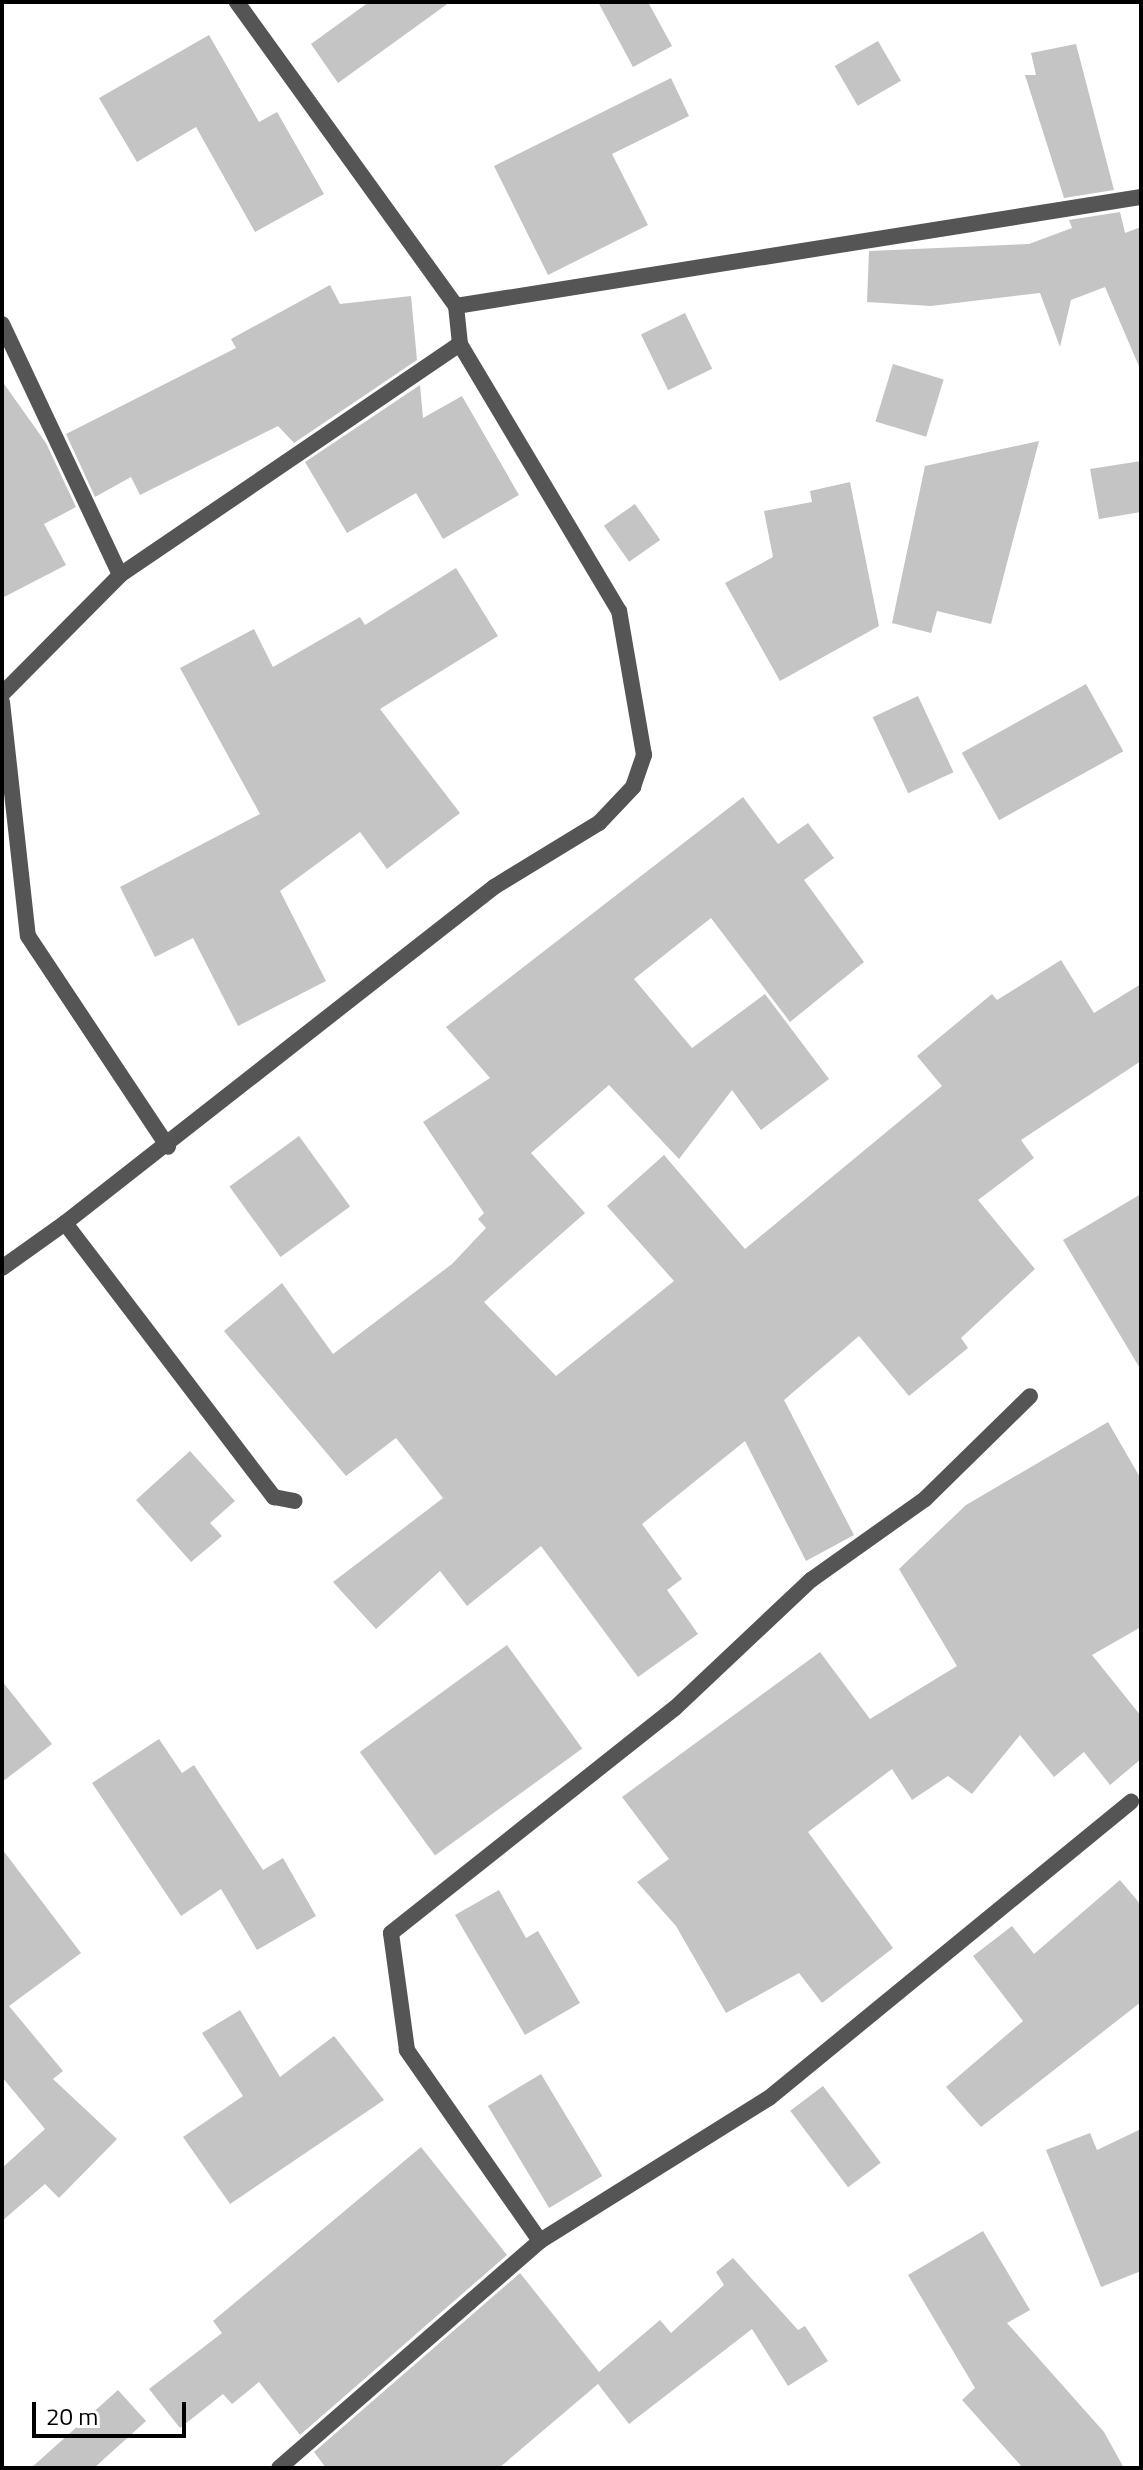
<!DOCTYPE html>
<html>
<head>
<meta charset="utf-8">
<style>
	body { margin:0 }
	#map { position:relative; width:1143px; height:2470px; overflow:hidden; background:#fff; font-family:"Titillium Web",sans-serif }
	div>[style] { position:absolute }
	.building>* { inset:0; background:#c4c4c4; transform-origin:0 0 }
	.minor>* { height:16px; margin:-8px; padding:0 8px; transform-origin:8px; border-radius:8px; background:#555 }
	span { translate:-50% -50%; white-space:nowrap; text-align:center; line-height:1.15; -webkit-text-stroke:8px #fff; paint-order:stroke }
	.frame { position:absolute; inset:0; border:4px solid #000; pointer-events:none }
	.scale { position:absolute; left:32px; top:2402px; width:154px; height:36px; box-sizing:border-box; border:4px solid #000; border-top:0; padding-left:10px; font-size:24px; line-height:28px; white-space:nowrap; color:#000; -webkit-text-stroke:6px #fff; paint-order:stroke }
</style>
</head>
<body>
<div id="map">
	<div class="building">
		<div style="clip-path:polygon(369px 2px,450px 2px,338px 83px,311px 44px)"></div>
		<div style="clip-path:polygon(598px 2px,648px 2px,672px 46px,633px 67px)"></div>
		<div style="clip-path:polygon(209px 35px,259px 122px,277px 112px,324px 194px,255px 232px,196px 127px,137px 162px,99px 98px)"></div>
		<div style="left:878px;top:41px;width:46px;height:50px;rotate:60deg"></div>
		<div style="clip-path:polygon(1076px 44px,1114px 190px,1064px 198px,1025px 75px,1036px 75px,1031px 53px)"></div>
		<div style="clip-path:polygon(671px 78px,689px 116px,612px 154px,648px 225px,548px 275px,494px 166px)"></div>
		<div style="clip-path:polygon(1120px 212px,1125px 233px,1141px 227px,1141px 371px,1105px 287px,1071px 300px,1060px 347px,1040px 293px,931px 306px,867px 302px,869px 251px,1029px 244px,1072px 228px,1069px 220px)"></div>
		<div style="clip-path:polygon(330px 285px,340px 304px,411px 296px,417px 360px,294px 443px,278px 426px,140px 495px,131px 477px,95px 497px,66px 434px,236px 348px,231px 339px)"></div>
		<div style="left:685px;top:313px;width:62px;height:49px;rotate:64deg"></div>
		<div style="left:893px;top:364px;width:53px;height:60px;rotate:17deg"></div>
		<div style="clip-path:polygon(2px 381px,46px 443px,76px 507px,44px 524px,66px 565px,2px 598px)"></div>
		<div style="clip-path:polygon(420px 385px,423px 418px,462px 396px,519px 495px,443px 539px,416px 493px,347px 533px,305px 462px)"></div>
		<div style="clip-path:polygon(1039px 441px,991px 624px,937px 611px,931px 633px,892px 623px,925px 466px)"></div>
		<div style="clip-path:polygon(1141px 461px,1141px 512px,1099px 519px,1090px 469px)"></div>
		<div style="clip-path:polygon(850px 482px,879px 626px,780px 681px,725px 583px,773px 557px,764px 511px,812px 502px,810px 491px)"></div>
		<div style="left:635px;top:504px;width:44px;height:38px;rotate:55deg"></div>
		<div style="clip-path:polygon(456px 568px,498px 636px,380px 709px,460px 813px,387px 869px,360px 832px,280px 891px,326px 981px,238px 1026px,193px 938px,155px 957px,120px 887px,260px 814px,180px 668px,254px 629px,273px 667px,360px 617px,365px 625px)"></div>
		<div style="left:1086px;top:684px;width:77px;height:142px;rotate:61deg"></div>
		<div style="left:918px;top:696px;width:84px;height:50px;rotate:65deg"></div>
		<div style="clip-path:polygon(743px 797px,778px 844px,808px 823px,834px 858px,804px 880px,864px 962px,790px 1022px,711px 918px,634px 979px,692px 1048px,765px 994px,829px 1079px,761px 1130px,732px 1090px,679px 1159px,609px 1085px,531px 1153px,585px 1213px,484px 1302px,556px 1376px,674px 1281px,607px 1206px,664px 1155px,745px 1249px,942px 1086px,917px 1056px,992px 994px,997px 1000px,1061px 960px,1094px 1013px,1141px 984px,1141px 1061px,1021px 1140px,1034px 1158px,978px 1200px,1035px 1269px,961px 1338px,968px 1348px,909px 1396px,859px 1336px,784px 1400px,854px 1535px,806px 1561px,745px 1441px,642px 1524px,682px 1579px,667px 1590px,698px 1634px,638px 1677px,541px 1546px,467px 1606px,440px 1571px,376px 1629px,333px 1582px,443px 1498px,396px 1438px,346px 1476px,224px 1331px,282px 1283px,333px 1354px,452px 1264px,486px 1228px,478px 1219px,484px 1213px,423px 1122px,490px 1078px,446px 1027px)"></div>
		<div style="left:299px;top:1136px;width:87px;height:86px;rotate:54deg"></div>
		<div style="clip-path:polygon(1141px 1194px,1141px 1370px,1063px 1240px)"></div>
		<div style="clip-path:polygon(1108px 1422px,1141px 1479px,1141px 1627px,1092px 1655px,1141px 1716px,1141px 1759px,1110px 1785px,1084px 1752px,1054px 1777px,1020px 1735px,972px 1794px,948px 1776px,912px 1800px,892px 1769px,808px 1832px,893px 1948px,822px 2003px,799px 1973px,726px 2013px,676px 1926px,637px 1882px,669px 1859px,622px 1797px,820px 1652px,870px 1719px,957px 1666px,899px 1569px,966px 1505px)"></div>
		<div style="clip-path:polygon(190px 1451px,235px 1501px,210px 1523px,222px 1536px,191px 1562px,136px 1500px)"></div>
		<div style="left:507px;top:1645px;width:128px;height:182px;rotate:54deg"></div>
		<div style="clip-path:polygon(2px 1681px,52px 1744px,2px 1782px)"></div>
		<div style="clip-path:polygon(159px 1739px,182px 1773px,194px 1765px,263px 1870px,283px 1858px,316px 1916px,257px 1950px,221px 1889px,181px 1916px,92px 1783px)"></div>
		<div style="clip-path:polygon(2px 1849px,81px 1953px,9px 2006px,63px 2071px,53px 2079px,117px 2139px,59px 2198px,45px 2184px,2px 2221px,2px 2168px,45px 2129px,2px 2077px)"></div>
		<div style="clip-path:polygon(1120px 1880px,1141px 1905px,1141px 2002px,981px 2127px,946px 2087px,1023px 2021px,973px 1956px,1012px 1926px,1034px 1954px)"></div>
		<div style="clip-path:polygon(499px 1890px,526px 1938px,538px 1931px,580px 2003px,525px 2035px,455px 1915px)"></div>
		<div style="clip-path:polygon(240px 2010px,280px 2077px,334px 2036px,384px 2100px,230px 2204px,183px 2137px,243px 2096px,202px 2033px)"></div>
		<div style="left:541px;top:2074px;width:119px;height:62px;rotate:59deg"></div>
		<div style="left:823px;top:2086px;width:96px;height:41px;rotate:53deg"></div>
		<div style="clip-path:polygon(1141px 2129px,1141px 2271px,1101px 2287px,1046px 2150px,1090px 2133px,1097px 2150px)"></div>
		<div style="clip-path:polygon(421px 2147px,507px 2255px,300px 2435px,259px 2382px,232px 2404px,223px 2394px,180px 2428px,149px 2389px,222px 2333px,213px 2321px)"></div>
		<div style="clip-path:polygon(983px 2231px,1030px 2310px,1007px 2323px,1104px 2432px,1124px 2468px,1023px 2468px,962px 2400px,975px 2388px,908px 2275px)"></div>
		<div style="clip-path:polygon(733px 2258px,798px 2330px,805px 2326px,828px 2361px,788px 2386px,752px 2329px,629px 2424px,598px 2384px,499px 2468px,326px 2468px,314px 2452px,520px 2273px,599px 2372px,660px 2320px,671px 2333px,724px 2285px,716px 2272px)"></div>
		<div style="clip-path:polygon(118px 2390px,146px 2421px,94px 2468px,31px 2468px)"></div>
	</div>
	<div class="minor">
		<div style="left:456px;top:306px;width:694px;rotate:-9.04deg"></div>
		<div style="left:2px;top:324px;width:277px;rotate:64.8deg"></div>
		<div style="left:2px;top:694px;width:168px;rotate:-45.2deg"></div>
		<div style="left:120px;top:575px;width:411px;rotate:-34.2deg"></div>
		<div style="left:460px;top:344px;width:38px;rotate:-96deg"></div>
		<div style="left:456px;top:306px;width:375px;rotate:-125.8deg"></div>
		<div style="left:2px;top:702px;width:235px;rotate:83.7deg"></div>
		<div style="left:28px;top:936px;width:253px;rotate:56.4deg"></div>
		<div style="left:65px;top:1223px;width:545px;rotate:-38.07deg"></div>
		<div style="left:494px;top:887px;width:123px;rotate:-31.4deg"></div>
		<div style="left:599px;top:823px;width:50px;rotate:-46.6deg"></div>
		<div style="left:633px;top:787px;width:34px;rotate:-71deg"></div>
		<div style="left:644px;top:755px;width:146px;rotate:-99.8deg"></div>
		<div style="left:619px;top:611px;width:311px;rotate:-120.8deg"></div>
		<div style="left:2px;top:1268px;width:77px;rotate:-35.5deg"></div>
		<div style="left:65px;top:1223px;width:345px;rotate:52.7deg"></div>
		<div style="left:274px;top:1497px;width:21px;rotate:11deg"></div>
		<div style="left:540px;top:2241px;width:233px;rotate:-124.9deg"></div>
		<div style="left:407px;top:2050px;width:118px;rotate:-97.8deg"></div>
		<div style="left:391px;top:1933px;width:362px;rotate:-38.4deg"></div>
		<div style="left:675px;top:1708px;width:187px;rotate:-43.3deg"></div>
		<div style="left:811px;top:1580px;width:140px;rotate:-35.4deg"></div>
		<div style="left:925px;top:1499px;width:147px;rotate:-44.4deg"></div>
		<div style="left:279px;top:2468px;width:346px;rotate:-41deg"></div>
		<div style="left:540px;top:2241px;width:270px;rotate:-32deg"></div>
		<div style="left:769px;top:2098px;width:468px;rotate:-39.3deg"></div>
	</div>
	<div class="frame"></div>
	<div class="scale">20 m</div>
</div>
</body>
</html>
